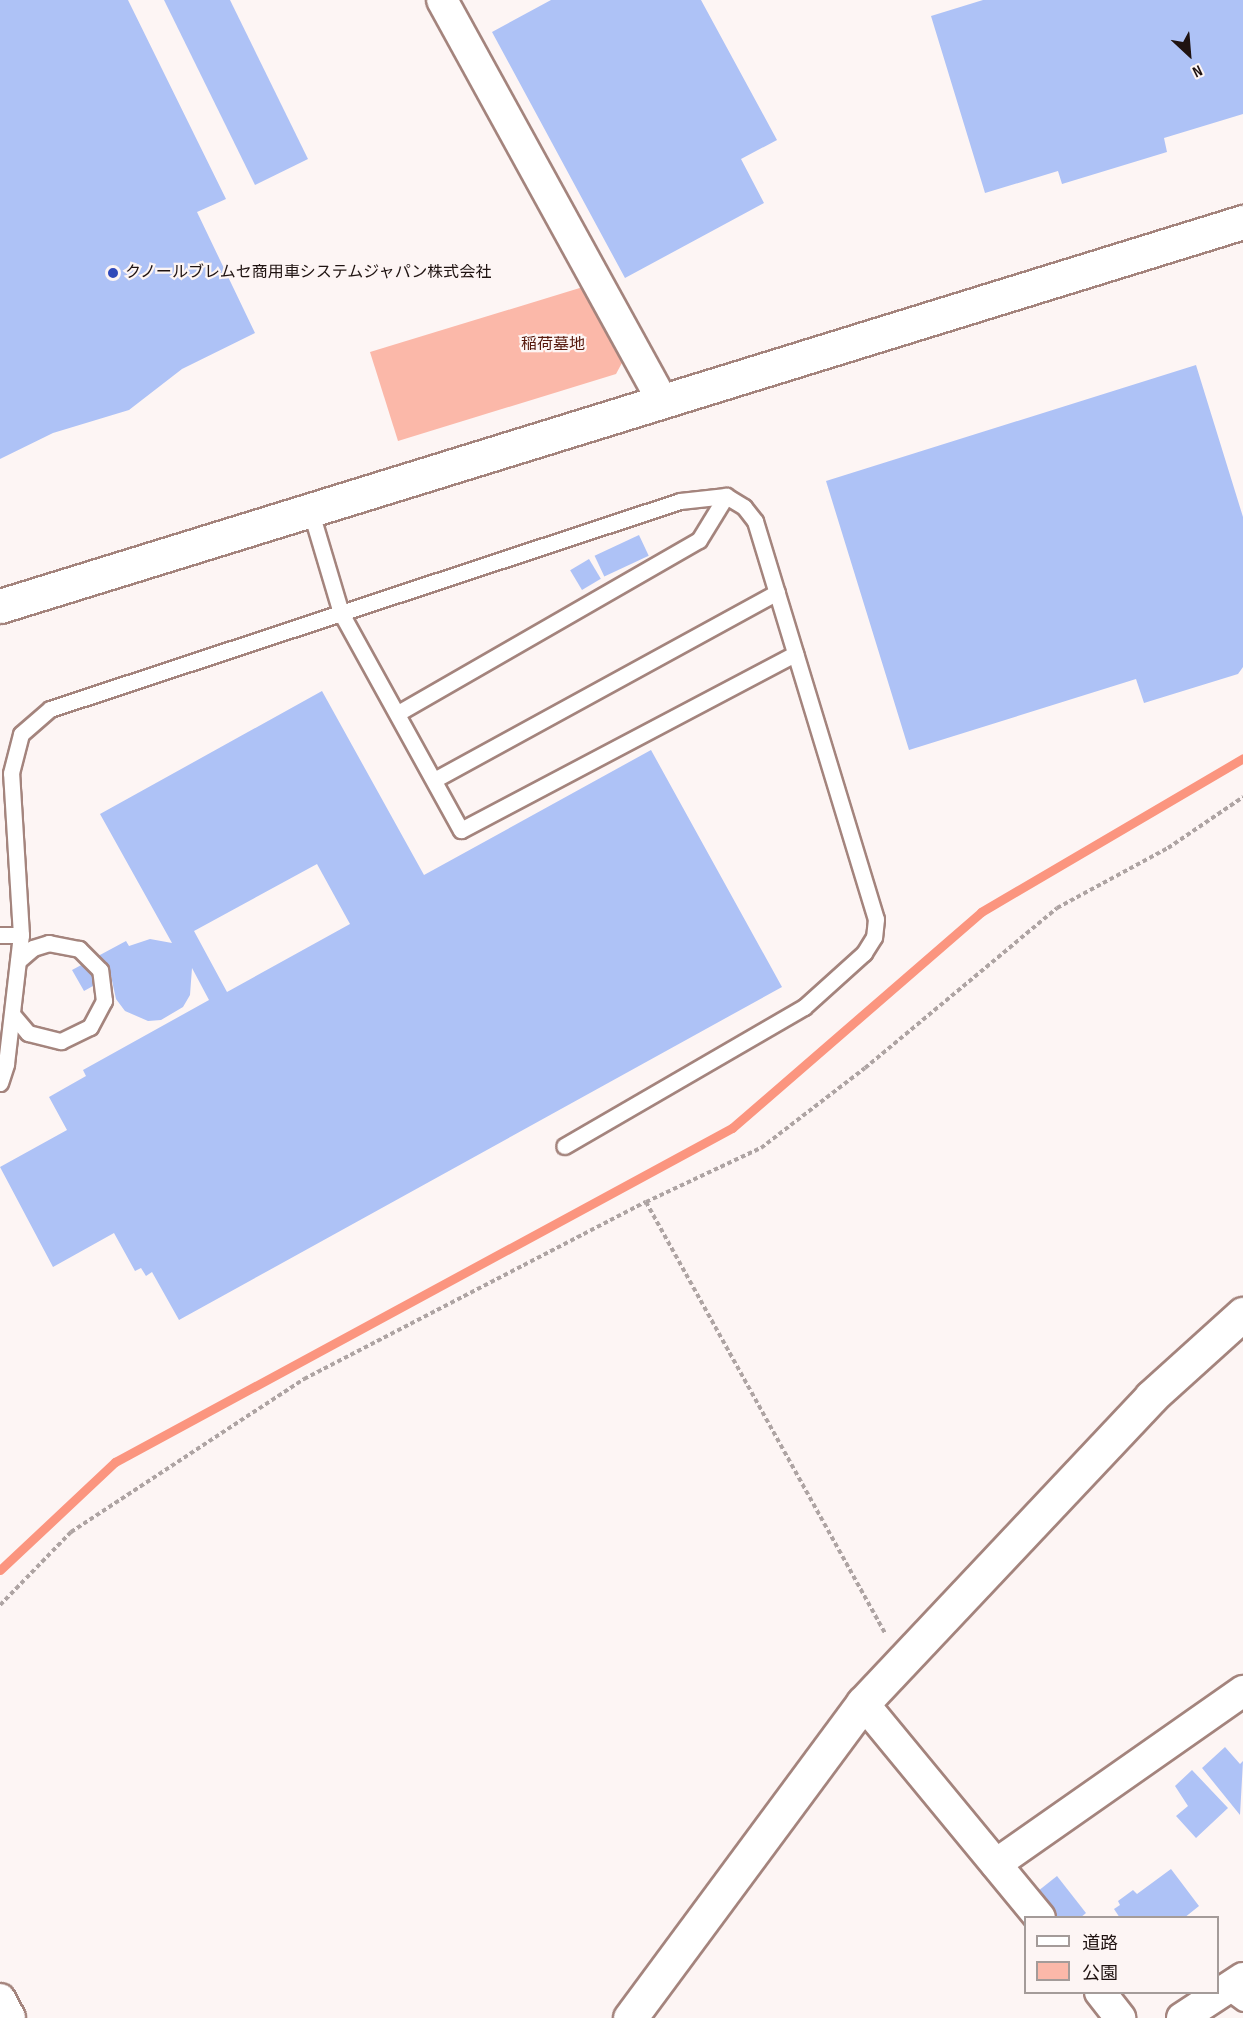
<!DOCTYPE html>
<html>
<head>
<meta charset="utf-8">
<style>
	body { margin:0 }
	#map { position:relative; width:1243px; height:2018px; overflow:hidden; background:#fdf5f4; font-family:"Sofia Sans Condensed","Noto Sans JP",sans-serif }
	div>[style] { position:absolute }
	.green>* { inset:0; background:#fbb8a9 }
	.stream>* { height:9px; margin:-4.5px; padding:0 4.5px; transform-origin:4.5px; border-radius:4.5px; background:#fb957f }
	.building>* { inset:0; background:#aec2f6; transform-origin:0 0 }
	.path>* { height:4px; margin-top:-2px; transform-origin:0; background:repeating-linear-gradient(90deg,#aea4a3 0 4.5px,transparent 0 7.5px) }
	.roads { filter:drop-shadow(2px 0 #a4847d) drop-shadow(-2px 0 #a4847d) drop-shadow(0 2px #a4847d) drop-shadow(0 -2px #a4847d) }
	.lane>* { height:15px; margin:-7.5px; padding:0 7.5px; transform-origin:7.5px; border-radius:7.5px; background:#fff }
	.street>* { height:30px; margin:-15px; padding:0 15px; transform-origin:15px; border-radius:15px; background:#fff }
	.secondary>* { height:33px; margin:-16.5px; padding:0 16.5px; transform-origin:16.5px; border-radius:16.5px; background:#fff }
	.dots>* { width:16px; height:16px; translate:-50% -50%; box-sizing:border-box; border:3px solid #fdf5f4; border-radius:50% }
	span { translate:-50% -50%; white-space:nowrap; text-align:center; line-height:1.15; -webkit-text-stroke:4.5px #fdf5f4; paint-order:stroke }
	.poi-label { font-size:16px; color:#1f1311 }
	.left { translate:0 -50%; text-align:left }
	.park-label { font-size:16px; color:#56180c }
	.legend { position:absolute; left:1024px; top:1916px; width:195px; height:78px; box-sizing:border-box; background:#fdf5f4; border:2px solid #a49b99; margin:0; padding:8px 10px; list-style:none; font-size:18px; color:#1f1311 }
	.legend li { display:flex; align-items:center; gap:12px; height:30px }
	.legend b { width:30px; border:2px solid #a49b99 }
	.north { position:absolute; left:1159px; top:24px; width:60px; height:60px; -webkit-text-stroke:4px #fdf5f4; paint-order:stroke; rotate:154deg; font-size:16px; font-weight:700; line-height:24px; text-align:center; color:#1f1311 }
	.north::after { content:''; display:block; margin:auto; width:21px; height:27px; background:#1f1311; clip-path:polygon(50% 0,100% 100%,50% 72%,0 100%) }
</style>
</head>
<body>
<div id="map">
	<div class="green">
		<div style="clip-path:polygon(583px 287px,623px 361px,616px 374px,398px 441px,370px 352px)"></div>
	</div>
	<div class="stream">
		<div style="left:0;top:1570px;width:158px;rotate:-43.2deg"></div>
		<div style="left:115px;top:1462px;width:702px;rotate:-28.43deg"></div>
		<div style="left:732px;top:1128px;width:330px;rotate:-40.9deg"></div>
		<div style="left:981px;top:912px;width:304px;rotate:-30.4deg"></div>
	</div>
	<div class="building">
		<div style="clip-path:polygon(0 0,128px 0,226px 199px,197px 212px,255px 333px,182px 369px,129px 410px,53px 433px,0 459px)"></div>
		<div style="clip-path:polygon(164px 0,230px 0,308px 159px,255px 185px)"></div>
		<div style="clip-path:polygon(551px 0,701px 0,777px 140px,741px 159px,764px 203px,625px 278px,492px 32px)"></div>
		<div style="clip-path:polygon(983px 0,1243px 0,1243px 114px,1164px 138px,1167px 152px,1062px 184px,1058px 171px,985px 193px,931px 16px)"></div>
		<div style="clip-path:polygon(1196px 365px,1243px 517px,1243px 667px,1238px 674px,1144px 703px,1136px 679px,909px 750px,826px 481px)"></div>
		<div style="left:639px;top:535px;width:23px;height:49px;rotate:65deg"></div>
		<div style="left:589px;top:559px;width:23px;height:22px;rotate:59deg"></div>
		<div style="clip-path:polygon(evenodd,322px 691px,424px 875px,651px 750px,782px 987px,179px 1320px,152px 1272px,146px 1276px,141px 1268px,135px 1271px,114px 1233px,53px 1267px,0 1167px,67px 1130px,49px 1097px,86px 1076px,83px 1070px,209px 1000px,192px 968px,190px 995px,183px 1007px,161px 1020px,148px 1021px,125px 1011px,116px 999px,111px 976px,84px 991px,72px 970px,126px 941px,129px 946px,150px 939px,172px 943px,100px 814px,322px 691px,317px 864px,350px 924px,227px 992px,194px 931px,317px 864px)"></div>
		<div style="clip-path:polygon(1225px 1747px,1240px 1764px,1243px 1761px,1240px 1815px,1202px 1768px)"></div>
		<div style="clip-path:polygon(1192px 1770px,1228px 1808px,1196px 1838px,1176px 1816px,1188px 1806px,1175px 1786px)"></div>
		<div style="clip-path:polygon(1171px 1869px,1199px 1906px,1184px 1918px,1120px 1918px,1114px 1909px,1120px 1905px,1118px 1901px,1133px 1890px,1137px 1894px)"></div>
		<div style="clip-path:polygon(1057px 1876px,1086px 1913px,1080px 1918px,1051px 1918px,1033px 1895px)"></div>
	</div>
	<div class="path">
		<div style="left:646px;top:1202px;width:494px;rotate:61deg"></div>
		<div style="left:0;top:1605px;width:102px;rotate:-45.8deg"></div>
		<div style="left:71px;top:1532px;width:279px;rotate:-33.3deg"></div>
		<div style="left:304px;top:1379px;width:385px;rotate:-27.4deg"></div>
		<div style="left:646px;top:1202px;width:127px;rotate:-25.2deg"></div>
		<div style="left:761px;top:1148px;width:131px;rotate:-37.6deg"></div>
		<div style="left:865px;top:1068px;width:250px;rotate:-39.8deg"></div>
		<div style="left:1057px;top:908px;width:126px;rotate:-28.4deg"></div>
		<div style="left:1168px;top:848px;width:91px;rotate:-34.2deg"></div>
	</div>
	<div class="roads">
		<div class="lane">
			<div style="left:310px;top:509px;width:109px;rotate:73.4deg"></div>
			<div style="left:341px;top:613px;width:248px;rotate:61.1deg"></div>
			<div style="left:461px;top:830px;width:378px;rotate:-27.8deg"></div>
			<div style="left:398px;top:713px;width:347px;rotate:-29.9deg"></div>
			<div style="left:699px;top:540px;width:52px;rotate:-58.5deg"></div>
			<div style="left:434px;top:780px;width:391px;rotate:-28.7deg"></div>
			<div style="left:0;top:935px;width:21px"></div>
			<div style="left:12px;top:1014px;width:25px;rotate:50deg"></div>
			<div style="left:28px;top:1033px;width:34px;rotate:14deg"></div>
			<div style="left:61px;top:1041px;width:32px;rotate:-26deg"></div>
			<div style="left:90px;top:1027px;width:30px;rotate:-62deg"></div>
			<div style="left:104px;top:1001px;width:31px;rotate:-97deg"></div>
			<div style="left:100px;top:970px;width:30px;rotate:-135deg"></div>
			<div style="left:79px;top:949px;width:31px;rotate:-169deg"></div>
			<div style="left:49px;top:943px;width:17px;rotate:163deg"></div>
			<div style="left:33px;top:948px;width:20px;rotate:139deg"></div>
			<div style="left:0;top:1083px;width:20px;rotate:-72deg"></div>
			<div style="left:6px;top:1064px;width:130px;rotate:-83.4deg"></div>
			<div style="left:21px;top:935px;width:162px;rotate:-93.5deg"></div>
			<div style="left:11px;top:773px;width:40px;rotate:-75.6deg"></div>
			<div style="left:21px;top:734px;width:38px;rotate:-41deg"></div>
			<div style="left:50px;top:709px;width:663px;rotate:-18.27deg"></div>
			<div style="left:680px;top:501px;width:46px;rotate:-6.2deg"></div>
			<div style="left:726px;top:496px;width:21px;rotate:31deg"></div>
			<div style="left:744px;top:507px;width:18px;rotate:52deg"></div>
			<div style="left:755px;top:521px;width:416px;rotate:73.1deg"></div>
			<div style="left:876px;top:919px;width:18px;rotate:96deg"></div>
			<div style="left:874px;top:937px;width:19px;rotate:122deg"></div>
			<div style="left:864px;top:953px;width:81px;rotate:138deg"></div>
			<div style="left:804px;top:1007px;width:277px;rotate:149.9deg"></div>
			<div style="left:1225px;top:1990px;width:22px;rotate:36deg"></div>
		</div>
		<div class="street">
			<div style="left:442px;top:0;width:457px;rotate:61.2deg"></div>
			<div style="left:863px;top:1703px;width:278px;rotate:50.5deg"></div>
			<div style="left:996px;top:1864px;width:302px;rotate:-35deg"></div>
			<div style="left:1100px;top:1992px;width:33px;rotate:52deg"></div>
			<div style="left:0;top:1999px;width:21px;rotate:62deg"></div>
			<div style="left:1182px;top:2018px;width:73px;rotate:-33.3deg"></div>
		</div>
		<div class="secondary">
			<div style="left:0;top:606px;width:1301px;rotate:-17.17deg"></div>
			<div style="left:630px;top:2018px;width:392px;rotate:-53.5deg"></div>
			<div style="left:863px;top:1703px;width:420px;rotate:-46.7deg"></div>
			<div style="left:1151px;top:1397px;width:124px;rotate:-42.1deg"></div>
		</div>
	</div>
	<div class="dots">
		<div style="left:113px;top:273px;background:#2f48b9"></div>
	</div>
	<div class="poi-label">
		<span class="left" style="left:125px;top:273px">クノールブレムセ商用車システムジャパン株式会社</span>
	</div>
	<div class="park-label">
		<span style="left:553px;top:345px">稲荷墓地</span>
	</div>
	<ul class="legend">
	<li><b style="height:8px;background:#fff"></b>道路</li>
	<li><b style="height:16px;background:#fbb8a9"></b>公園</li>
	</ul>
	<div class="north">N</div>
</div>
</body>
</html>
